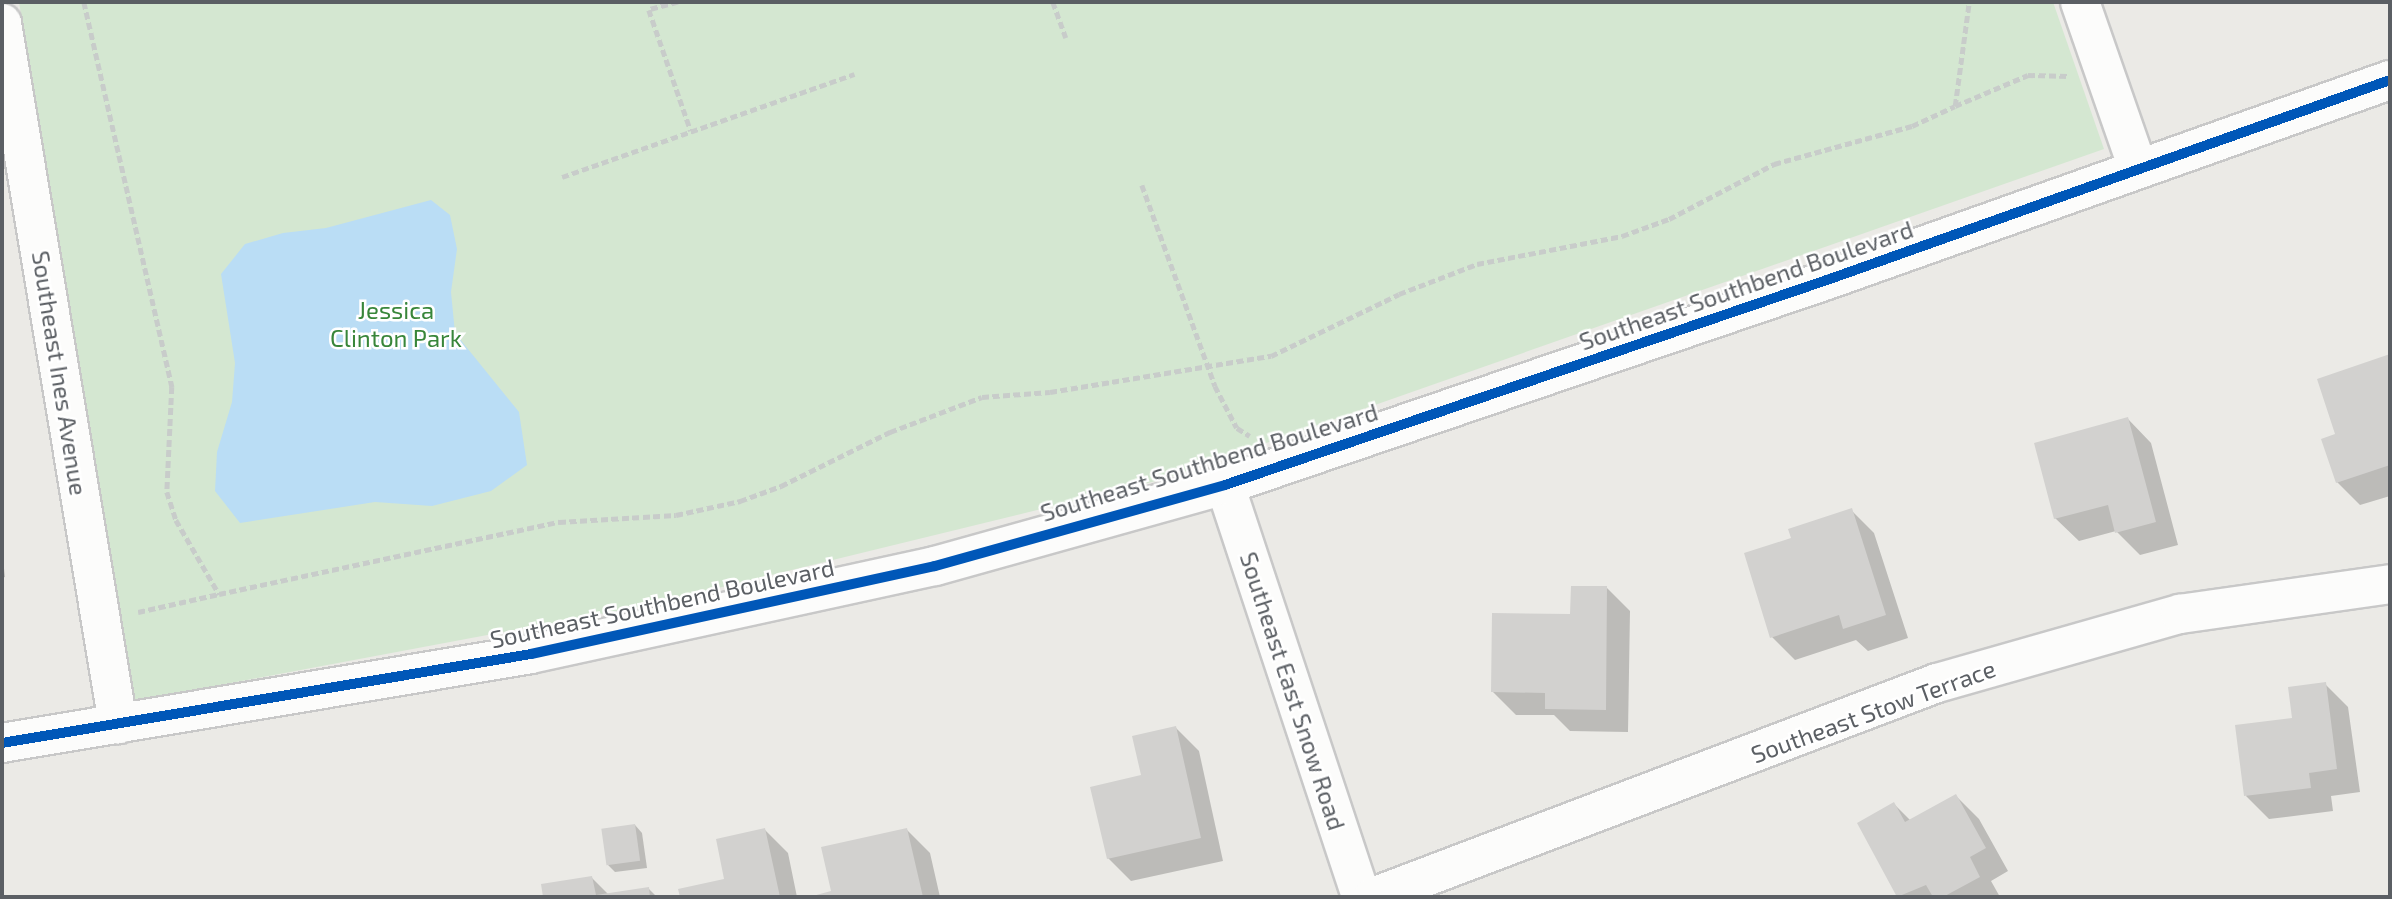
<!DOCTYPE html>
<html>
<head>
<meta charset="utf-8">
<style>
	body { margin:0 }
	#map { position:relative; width:2392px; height:899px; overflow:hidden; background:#ebeae6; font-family:"Exo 2",sans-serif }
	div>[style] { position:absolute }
	.green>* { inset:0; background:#d4e7d1 }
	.water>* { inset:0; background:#baddf5 }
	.shadow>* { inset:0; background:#0003 }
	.building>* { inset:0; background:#d2d1cf; transform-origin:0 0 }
	.path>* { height:4.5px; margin-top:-2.25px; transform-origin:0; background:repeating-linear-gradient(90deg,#c8ccca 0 7px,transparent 0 10.5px) }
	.roads { filter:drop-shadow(2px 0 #c8c8c8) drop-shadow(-2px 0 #c8c8c8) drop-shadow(0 2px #c8c8c8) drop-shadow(0 -2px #c8c8c8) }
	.street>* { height:38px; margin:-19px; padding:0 19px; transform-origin:19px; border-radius:19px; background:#fcfcfb }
	.secondary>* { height:38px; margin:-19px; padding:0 19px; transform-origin:19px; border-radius:19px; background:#fcfcfb }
	.cycleway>* { height:10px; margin:-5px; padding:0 5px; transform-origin:5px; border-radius:5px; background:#0057b8 }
	span { translate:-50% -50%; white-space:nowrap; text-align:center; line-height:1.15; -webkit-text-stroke:5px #fff; paint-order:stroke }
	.street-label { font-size:24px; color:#5b5f64 }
	.park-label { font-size:24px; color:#38863a }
	.frame { position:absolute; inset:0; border:4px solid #5b5f64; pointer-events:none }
</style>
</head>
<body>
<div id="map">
	<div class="green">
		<div style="clip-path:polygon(19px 2px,2053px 2px,2104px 149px,1164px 479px,648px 605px,135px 701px)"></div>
	</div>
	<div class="water">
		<div style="clip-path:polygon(431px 200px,450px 215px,457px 249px,451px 292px,455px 333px,519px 412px,527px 465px,491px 491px,432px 506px,375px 502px,240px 523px,215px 491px,217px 452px,232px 402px,235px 363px,221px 274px,245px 244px,283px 233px,326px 228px)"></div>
	</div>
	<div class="shadow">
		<div style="clip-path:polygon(2390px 356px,2390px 496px,2360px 505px,2337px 482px,2337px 435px,2319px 380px)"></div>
		<div style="clip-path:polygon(2128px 419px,2151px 443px,2178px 545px,2140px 555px,2116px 531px,2079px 541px,2055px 518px)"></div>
		<div style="clip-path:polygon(1851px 510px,1874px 533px,1908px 638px,1868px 651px,1856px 640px,1795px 660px,1772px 637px,1793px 539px)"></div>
		<div style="clip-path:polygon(2px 552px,5px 577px,2px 578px)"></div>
		<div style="clip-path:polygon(1607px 588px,1630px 611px,1628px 732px,1570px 731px,1554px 715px,1516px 715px,1492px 691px)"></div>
		<div style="clip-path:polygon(2325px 684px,2348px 707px,2360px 792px,2331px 796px,2333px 811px,2269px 819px,2246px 796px,2294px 720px)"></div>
		<div style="clip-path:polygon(1176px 728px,1199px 751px,1223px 861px,1131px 881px,1108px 858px,1143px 777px)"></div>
		<div style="clip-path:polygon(1956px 796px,1979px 819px,2008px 871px,1991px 881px,2000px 897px,1899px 897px,1859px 824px,1894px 804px,1911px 821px)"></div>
		<div style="clip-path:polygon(635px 825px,642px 833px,647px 868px,615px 872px,608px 865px)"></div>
		<div style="clip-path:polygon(765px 830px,788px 853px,797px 897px,682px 897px,680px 890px,726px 881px)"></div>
		<div style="clip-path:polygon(907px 830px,930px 853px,940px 897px,812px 897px,833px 892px)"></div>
		<div style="clip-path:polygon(592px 878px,609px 895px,648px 888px,657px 897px,545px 897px,543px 886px)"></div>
	</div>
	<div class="building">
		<div style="clip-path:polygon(2390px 354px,2390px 465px,2336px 483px,2321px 439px,2335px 434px,2317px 379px)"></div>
		<div style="clip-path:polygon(2128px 417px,2156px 522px,2115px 533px,2108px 505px,2054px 519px,2034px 443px)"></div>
		<div style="clip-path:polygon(1852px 508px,1886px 615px,1843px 629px,1839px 615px,1770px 638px,1744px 553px,1791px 538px,1788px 529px)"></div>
		<div style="clip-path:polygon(1571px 586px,1607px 586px,1606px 710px,1545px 709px,1545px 693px,1491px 692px,1492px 613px,1570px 614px)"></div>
		<div style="clip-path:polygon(2326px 682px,2337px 769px,2309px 773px,2311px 788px,2244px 796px,2235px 725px,2292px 718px,2288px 687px)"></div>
		<div style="clip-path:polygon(1176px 726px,1201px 838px,1107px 859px,1090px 787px,1141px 775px,1132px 736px)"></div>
		<div style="clip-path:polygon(1956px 794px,1986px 848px,1970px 857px,1980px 877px,1943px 897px,1933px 897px,1926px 885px,1897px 897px,1857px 823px,1894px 802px,1905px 822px)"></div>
		<div style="left:635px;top:824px;width:37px;height:34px;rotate:82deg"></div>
		<div style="clip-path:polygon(765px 828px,780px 897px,680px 897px,678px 889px,724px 879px,716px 839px)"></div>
		<div style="clip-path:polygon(907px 828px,923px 897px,809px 897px,831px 891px,821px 847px)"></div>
		<div style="clip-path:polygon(592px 876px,596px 895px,649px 887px,650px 897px,543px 897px,541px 884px)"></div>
	</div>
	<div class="path">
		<div style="left:84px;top:2px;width:395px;rotate:77.1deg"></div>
		<div style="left:172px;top:387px;width:105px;rotate:92.7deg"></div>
		<div style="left:167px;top:492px;width:29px;rotate:72deg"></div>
		<div style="left:176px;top:520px;width:86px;rotate:59.8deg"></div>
		<div style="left:219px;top:594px;width:348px;rotate:-12deg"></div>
		<div style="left:559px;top:522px;width:117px;rotate:-3.4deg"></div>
		<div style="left:676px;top:515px;width:66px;rotate:-12.3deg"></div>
		<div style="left:740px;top:501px;width:44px;rotate:-20.1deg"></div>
		<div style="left:781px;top:486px;width:122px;rotate:-26.4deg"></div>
		<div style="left:890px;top:432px;width:98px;rotate:-20.8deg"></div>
		<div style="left:982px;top:397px;width:68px;rotate:-4.2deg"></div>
		<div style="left:1050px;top:392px;width:224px;rotate:-9.3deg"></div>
		<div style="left:1271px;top:356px;width:142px;rotate:-25.8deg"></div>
		<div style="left:1399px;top:294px;width:84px;rotate:-21deg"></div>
		<div style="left:1477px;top:264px;width:148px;rotate:-10.9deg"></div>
		<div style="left:1622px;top:236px;width:50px;rotate:-19.9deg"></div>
		<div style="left:1669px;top:219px;width:119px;rotate:-27.6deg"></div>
		<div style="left:1774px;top:164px;width:143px;rotate:-15.4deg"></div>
		<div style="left:1912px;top:126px;width:47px;rotate:-24.9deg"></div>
		<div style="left:1955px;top:106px;width:105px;rotate:-82.3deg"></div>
		<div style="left:678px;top:2px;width:30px;rotate:165deg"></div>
		<div style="left:649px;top:10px;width:128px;rotate:70.9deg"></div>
		<div style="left:1053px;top:2px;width:38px;rotate:70deg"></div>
		<div style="left:1955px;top:106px;width:79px;rotate:-23deg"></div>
		<div style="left:2028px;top:75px;width:40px;rotate:1.4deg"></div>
		<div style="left:562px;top:177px;width:310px;rotate:-19.4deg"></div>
		<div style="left:1142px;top:185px;width:214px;rotate:70deg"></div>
		<div style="left:1215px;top:386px;width:47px;rotate:62.4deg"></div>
		<div style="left:1237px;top:428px;width:15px;rotate:32deg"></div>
		<div style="left:138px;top:612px;width:83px;rotate:-12.5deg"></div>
	</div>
	<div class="roads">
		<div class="street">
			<div style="left:2080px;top:2px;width:177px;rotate:70.8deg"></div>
			<div style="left:2px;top:23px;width:711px;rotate:80.6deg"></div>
			<div style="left:1225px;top:485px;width:434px;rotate:71.7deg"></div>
			<div style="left:1373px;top:897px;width:603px;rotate:-20.78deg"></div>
			<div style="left:1937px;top:683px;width:253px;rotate:-15.9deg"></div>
			<div style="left:2180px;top:614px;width:212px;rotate:-8.1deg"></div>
		</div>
		<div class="secondary">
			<div style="left:2px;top:743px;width:536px;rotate:-9.55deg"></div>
			<div style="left:531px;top:654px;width:413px;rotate:-12.3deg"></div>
			<div style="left:935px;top:566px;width:301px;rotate:-15.6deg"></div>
			<div style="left:1225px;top:485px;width:636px;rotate:-18.81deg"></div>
			<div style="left:1827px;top:280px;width:597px;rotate:-19.56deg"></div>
		</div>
	</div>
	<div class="cycleway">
		<div style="left:2px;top:743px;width:536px;rotate:-9.55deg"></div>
		<div style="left:531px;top:654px;width:413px;rotate:-12.3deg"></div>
		<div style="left:935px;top:566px;width:301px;rotate:-15.6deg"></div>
		<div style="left:1225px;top:485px;width:636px;rotate:-18.81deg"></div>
		<div style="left:1827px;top:280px;width:597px;rotate:-19.56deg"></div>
	</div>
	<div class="street-label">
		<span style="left:1746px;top:285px;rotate:-19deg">Southeast Southbend Boulevard</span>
		<span style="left:60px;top:373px;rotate:81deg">Southeast Ines Avenue</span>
		<span style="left:1209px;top:462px;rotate:-17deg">Southeast Southbend Boulevard</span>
		<span style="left:662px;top:603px;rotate:-12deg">Southeast Southbend Boulevard</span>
		<span style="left:1293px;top:691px;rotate:72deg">Southeast East Snow Road</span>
		<span style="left:1873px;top:711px;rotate:-20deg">Southeast Stow Terrace</span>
	</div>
	<div class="park-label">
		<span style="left:396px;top:324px">Jessica<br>Clinton Park</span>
	</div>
	<div class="frame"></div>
</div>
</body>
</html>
